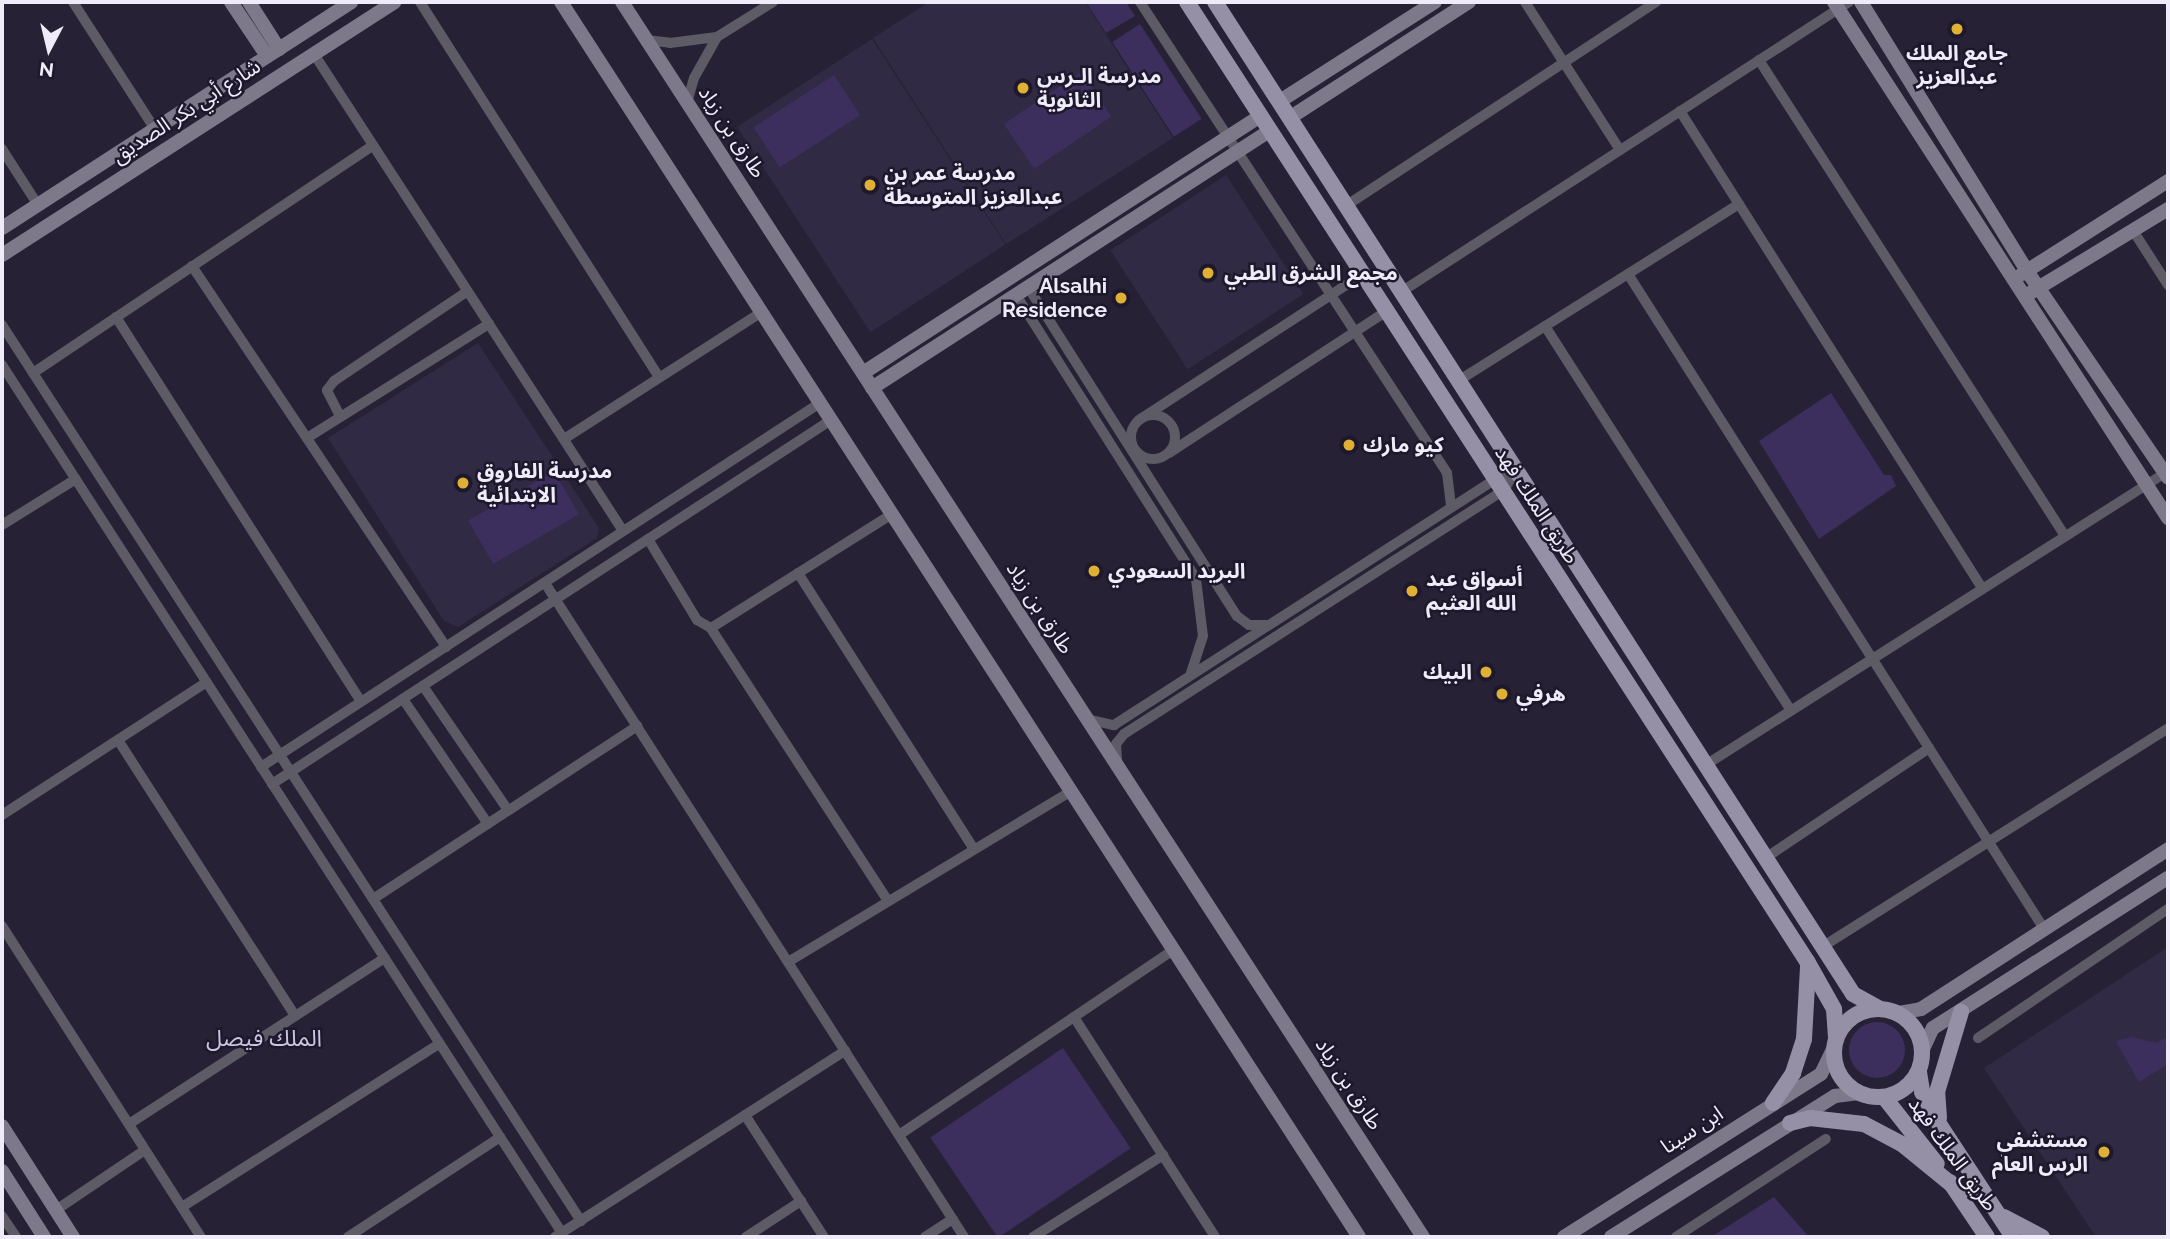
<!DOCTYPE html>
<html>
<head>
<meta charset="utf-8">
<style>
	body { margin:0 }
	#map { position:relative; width:2170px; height:1239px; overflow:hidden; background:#272136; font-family:Raleway,"Noto Sans Arabic",sans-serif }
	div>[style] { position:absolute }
	.built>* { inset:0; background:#312a44; transform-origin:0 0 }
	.green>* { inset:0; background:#3d2f5d; transform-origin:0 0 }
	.round { border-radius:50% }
	.street>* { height:10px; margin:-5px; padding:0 5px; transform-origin:5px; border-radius:5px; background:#5d5b65 }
	.street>.ring { margin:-5px; padding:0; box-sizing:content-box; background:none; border:10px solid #5d5b65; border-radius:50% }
	.secondary>* { height:14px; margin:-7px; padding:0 7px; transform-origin:7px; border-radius:7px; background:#7d798a }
	.primary>* { height:16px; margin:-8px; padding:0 8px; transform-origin:8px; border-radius:8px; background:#9590a5 }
	.primary>.ring { margin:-8px; padding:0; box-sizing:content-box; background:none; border:16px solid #9590a5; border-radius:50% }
	.dots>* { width:19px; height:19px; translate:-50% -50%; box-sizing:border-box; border:4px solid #1d182c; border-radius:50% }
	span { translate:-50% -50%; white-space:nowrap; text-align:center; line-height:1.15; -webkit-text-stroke:5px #1d182c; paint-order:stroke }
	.poi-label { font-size:21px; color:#efebf9; font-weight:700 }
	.left { translate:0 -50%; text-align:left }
	.right { translate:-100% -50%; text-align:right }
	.street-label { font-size:21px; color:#efebf9 }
	.neighbourhood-label { font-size:23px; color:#ccc5e1 }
	.frame { position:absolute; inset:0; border:4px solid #efebf9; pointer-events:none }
	.north { position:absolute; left:14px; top:14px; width:70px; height:70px; -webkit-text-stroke:5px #1d182c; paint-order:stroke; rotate:187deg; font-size:19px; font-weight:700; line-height:28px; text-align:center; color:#efebf9 }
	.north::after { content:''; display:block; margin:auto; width:24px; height:32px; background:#efebf9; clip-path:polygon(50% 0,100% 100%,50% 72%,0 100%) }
</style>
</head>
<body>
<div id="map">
	<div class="built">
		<div style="clip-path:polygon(929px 2px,1085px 2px,1173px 138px,1006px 244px,873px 38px)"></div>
		<div style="left:872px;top:39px;width:245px;height:161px;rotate:57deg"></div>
		<div style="left:1226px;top:175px;width:142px;height:138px;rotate:57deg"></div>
		<div style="clip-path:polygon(478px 343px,599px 528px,597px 538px,458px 627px,444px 621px,328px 438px)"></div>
		<div style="clip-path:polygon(2168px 947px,2168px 1237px,2096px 1237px,1984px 1068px)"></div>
	</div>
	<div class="green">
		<div style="clip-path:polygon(1086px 2px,1126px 2px,1135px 16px,1106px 33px)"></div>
		<div style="left:1140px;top:24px;width:113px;height:33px;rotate:57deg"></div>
		<div style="left:1081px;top:72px;width:54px;height:93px;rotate:56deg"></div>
		<div style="left:834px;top:75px;width:48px;height:96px;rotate:57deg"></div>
		<div style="clip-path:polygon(1831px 393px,1884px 475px,1891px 475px,1896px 486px,1819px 539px,1759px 441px)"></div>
		<div style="left:554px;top:471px;width:50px;height:99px;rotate:60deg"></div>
		<div class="round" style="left:1849px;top:1022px;width:56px;height:56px"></div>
		<div style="clip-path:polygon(2132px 1037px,2156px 1043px,2168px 1037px,2168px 1064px,2139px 1082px,2116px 1041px)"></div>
		<div style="left:1063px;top:1048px;width:121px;height:160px;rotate:56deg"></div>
		<div style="clip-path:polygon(1774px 1197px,1809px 1237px,1711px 1237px)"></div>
	</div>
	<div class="street">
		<div style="left:73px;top:2px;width:151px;rotate:57.2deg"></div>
		<div style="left:420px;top:2px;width:445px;rotate:57.5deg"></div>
		<div style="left:1140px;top:2px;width:562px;rotate:56.9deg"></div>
		<div style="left:1447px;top:473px;width:34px;rotate:83deg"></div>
		<div style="left:1525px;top:2px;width:176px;rotate:57.3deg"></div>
		<div style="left:717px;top:37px;width:66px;rotate:-32deg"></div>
		<div style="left:647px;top:40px;width:23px;rotate:7deg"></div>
		<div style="left:670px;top:43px;width:47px;rotate:-7.3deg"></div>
		<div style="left:717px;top:37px;width:47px;rotate:119.3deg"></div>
		<div style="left:694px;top:78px;width:25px;rotate:106deg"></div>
		<div style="left:314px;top:54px;width:568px;rotate:57.06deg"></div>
		<div style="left:1759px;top:60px;width:566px;rotate:57.26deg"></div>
		<div style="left:1680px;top:111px;width:565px;rotate:57.66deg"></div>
		<div style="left:2px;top:149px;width:67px;rotate:57.3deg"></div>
		<div style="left:1347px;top:205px;width:370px;rotate:-33.3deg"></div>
		<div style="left:2134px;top:232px;width:63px;rotate:57.3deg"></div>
		<div style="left:192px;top:266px;width:458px;rotate:56.3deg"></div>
		<div style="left:1628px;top:274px;width:776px;rotate:57.58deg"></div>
		<div style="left:1028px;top:287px;width:390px;rotate:57.6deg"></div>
		<div style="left:1237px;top:616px;width:15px;rotate:37deg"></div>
		<div style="left:1249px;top:625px;width:18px"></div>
		<div style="left:1401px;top:292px;width:534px;rotate:-32.92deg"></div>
		<div style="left:1016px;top:295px;width:336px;rotate:57.6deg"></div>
		<div style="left:1196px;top:579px;width:57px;rotate:83deg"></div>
		<div style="left:1203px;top:636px;width:40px;rotate:108deg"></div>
		<div style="left:116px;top:317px;width:456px;rotate:57.5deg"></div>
		<div style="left:2px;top:325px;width:1067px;rotate:57.13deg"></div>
		<div style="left:1545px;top:326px;width:456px;rotate:57.4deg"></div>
		<div style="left:2px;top:365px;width:1033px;rotate:57.17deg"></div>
		<div style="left:33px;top:373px;width:409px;rotate:-33.8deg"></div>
		<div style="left:1458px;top:381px;width:332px;rotate:-32.2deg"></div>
		<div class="ring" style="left:1131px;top:415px;width:34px;height:34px"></div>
		<div style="left:340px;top:416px;width:29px;rotate:-117deg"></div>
		<div style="left:327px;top:390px;width:11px;rotate:-52deg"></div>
		<div style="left:334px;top:381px;width:161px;rotate:-33.9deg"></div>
		<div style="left:1139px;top:420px;width:267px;rotate:-33.1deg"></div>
		<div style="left:307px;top:438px;width:215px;rotate:-32.1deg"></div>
		<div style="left:564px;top:439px;width:235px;rotate:-32.7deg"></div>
		<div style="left:1169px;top:453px;width:260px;rotate:-33.1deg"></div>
		<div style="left:2px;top:525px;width:87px;rotate:-31.9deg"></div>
		<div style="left:648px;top:539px;width:95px;rotate:58.8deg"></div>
		<div style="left:697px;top:620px;width:16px;rotate:30deg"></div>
		<div style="left:798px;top:573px;width:327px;rotate:57.5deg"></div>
		<div style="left:545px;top:583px;width:777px;rotate:57.35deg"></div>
		<div style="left:423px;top:686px;width:150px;rotate:55.6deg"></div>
		<div style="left:403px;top:699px;width:151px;rotate:55.8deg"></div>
		<div style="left:1087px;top:719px;width:28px;rotate:13deg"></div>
		<div style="left:1114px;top:725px;width:454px;rotate:-32.8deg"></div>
		<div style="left:1495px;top:479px;width:22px;rotate:-21deg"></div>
		<div style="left:118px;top:740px;width:328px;rotate:57.3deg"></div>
		<div style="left:1117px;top:761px;width:17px;rotate:-93deg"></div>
		<div style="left:1116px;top:744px;width:13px;rotate:-51deg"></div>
		<div style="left:1124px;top:734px;width:450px;rotate:-32.7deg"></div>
		<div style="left:1503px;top:491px;width:24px;rotate:-57deg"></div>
		<div style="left:1704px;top:766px;width:546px;rotate:-32.44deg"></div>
		<div style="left:261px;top:767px;width:667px;rotate:-33.07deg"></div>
		<div style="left:272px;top:784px;width:667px;rotate:-33.07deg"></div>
		<div style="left:2px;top:815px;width:244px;rotate:-33deg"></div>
		<div style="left:1764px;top:859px;width:199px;rotate:-33.9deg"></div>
		<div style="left:373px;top:899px;width:316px;rotate:-33.2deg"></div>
		<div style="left:888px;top:901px;width:325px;rotate:-123deg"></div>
		<div style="left:711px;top:628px;width:214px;rotate:-32.2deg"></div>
		<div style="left:2px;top:926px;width:369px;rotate:57.4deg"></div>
		<div style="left:1822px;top:947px;width:409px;rotate:-32.3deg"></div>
		<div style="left:788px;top:962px;width:331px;rotate:-31.1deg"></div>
		<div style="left:1074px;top:1017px;width:261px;rotate:57.3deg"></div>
		<div style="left:1978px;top:1038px;width:230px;rotate:-34.2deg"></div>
		<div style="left:745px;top:1115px;width:145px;rotate:57.1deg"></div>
		<div style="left:129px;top:1124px;width:305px;rotate:-33deg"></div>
		<div style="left:899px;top:1135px;width:331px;rotate:-34deg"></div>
		<div style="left:182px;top:1207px;width:304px;rotate:-32.4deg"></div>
		<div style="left:56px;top:1210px;width:107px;rotate:-34deg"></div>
		<div style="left:2px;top:1216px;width:25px;rotate:56deg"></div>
		<div style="left:348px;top:1237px;width:182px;rotate:-33.3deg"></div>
		<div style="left:555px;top:1237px;width:345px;rotate:-32.7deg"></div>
		<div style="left:746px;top:1237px;width:66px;rotate:-33.2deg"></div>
		<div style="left:925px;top:1237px;width:33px;rotate:-33deg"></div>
		<div style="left:1033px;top:1237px;width:154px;rotate:-32.2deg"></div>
		<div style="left:1676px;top:1237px;width:179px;rotate:-33.2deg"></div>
	</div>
	<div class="secondary">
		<div style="left:231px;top:2px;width:65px;rotate:56.3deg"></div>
		<div style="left:249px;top:2px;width:56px;rotate:57.4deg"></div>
		<div style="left:561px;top:2px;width:1470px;rotate:57.13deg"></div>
		<div style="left:622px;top:2px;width:1472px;rotate:57.03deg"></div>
		<div style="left:1834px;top:2px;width:615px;rotate:57.09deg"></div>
		<div style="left:1861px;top:2px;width:316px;rotate:58.3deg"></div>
		<div style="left:2027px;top:271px;width:250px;rotate:55.7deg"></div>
		<div style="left:1280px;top:101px;width:184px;rotate:-32.6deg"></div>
		<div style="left:1291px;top:117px;width:212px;rotate:-32.9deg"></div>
		<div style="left:2px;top:228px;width:416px;rotate:-32.9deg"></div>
		<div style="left:2px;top:255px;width:467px;rotate:-32.8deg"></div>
		<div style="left:2022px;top:274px;width:173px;rotate:-32.5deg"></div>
		<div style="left:2030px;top:293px;width:162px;rotate:-31.3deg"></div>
		<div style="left:863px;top:373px;width:473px;rotate:-32.9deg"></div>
		<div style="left:872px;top:388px;width:474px;rotate:-32.9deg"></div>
		<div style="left:1899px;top:1013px;width:22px;rotate:-10deg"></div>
		<div style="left:1921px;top:1009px;width:294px;rotate:-32.9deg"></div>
		<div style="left:1923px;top:1049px;width:23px;rotate:-65deg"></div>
		<div style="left:1933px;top:1028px;width:279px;rotate:-32.6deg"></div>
		<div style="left:2px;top:1126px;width:132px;rotate:57.4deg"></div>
		<div style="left:2px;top:1171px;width:78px;rotate:57.5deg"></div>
		<div style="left:1564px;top:1237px;width:304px;rotate:-32.4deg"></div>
		<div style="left:1821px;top:1074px;width:28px;rotate:-64deg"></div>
		<div style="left:1611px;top:1237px;width:265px;rotate:-32.2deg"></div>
		<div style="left:1835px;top:1096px;width:24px;rotate:-7deg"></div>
	</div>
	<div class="primary">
		<div style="left:1187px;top:2px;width:1142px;rotate:57.12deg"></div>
		<div style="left:1807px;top:961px;width:55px;rotate:60.6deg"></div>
		<div style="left:1834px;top:1009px;width:27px;rotate:86deg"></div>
		<div style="left:1215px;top:2px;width:1179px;rotate:57.25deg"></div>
		<div style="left:1853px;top:994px;width:29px;rotate:29deg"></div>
		<div class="ring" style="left:1834px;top:1009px;width:72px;height:72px"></div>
		<div style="left:1919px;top:1072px;width:20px;rotate:81deg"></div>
		<div style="left:1922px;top:1092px;width:40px;rotate:62deg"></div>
		<div style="left:1941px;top:1127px;width:131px;rotate:56.8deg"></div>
		<div style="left:1884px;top:1097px;width:85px;rotate:51.7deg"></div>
		<div style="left:1773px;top:1103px;width:36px;rotate:-56deg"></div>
		<div style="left:1793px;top:1073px;width:36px;rotate:-72deg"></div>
		<div style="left:1804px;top:1039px;width:72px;rotate:-86.8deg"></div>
		<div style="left:1939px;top:1118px;width:26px;rotate:-94deg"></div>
		<div style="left:1937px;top:1092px;width:84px;rotate:-73.3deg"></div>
		<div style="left:1790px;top:1123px;width:21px;rotate:-14deg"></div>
		<div style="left:1810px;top:1118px;width:54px;rotate:6.3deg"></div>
		<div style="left:1864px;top:1124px;width:43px;rotate:27.8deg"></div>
		<div style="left:1902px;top:1144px;width:70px;rotate:39.2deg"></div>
		<div style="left:1950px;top:1182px;width:66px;rotate:56.1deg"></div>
		<div style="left:2004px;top:1217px;width:43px;rotate:27.8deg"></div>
	</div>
	<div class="dots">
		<div style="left:1957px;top:29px;background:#e0b034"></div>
		<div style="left:1023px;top:88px;background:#e0b034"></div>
		<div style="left:870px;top:185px;background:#e0b034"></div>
		<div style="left:1208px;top:273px;background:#e0b034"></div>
		<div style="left:1121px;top:298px;background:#e0b034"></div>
		<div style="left:1349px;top:445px;background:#e0b034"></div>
		<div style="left:463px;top:483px;background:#e0b034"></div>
		<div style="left:1094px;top:571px;background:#e0b034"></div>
		<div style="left:1412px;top:591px;background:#e0b034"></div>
		<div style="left:1486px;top:672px;background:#e0b034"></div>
		<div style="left:1502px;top:694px;background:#e0b034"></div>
		<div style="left:2104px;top:1152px;background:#e0b034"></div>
	</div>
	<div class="poi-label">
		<span style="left:1957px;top:65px">جامع الملك<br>عبدالعزيز</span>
		<span class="left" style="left:1037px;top:88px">مدرسة الـرس<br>الثانوية</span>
		<span class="left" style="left:884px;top:185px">مدرسة عمر بن<br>عبدالعزيز المتوسطة</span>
		<span class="left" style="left:1224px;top:273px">مجمع الشرق الطبي</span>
		<span class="right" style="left:1107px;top:298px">Alsalhi<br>Residence</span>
		<span class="left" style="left:1363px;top:445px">كيو مارك</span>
		<span class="left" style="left:477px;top:483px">مدرسة الفاروق<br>الابتدائية</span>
		<span class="left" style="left:1108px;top:571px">البريد السعودي</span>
		<span class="left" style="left:1426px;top:591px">أسواق عبد<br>الله العثيم</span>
		<span class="right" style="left:1472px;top:672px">البيك</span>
		<span class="left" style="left:1516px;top:694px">هرفي</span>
		<span class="right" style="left:2088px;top:1152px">مستشفي<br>الرس العام</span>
	</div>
	<div class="street-label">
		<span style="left:186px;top:111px;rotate:-33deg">شارع أبي بكر الصديق</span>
		<span style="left:732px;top:132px;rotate:57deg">طارق بن زياد</span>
		<span style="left:1537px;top:505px;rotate:57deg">طريق الملك فهد</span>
		<span style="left:1040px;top:608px;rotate:57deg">طارق بن زياد</span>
		<span style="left:1349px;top:1084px;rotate:57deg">طارق بن زياد</span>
		<span style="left:1692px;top:1130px;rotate:-33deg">ابن سينا</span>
		<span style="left:1953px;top:1154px;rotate:54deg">طريق الملك فهد</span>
	</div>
	<div class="neighbourhood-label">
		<span style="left:264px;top:1038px">الملك فيصل</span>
	</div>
	<div class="frame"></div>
	<div class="north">N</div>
</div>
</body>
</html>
